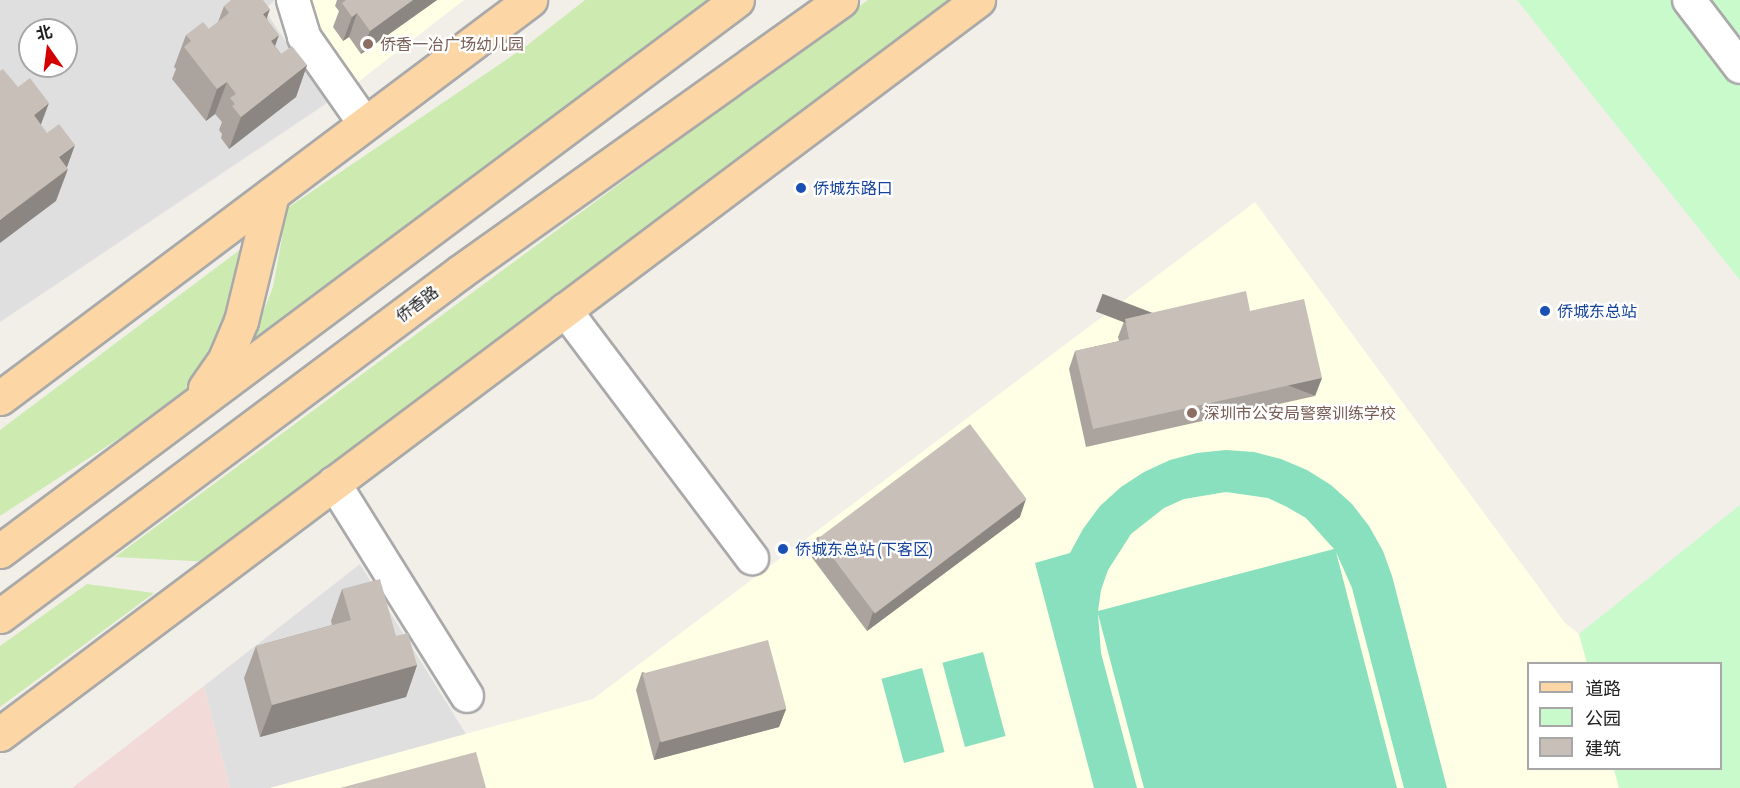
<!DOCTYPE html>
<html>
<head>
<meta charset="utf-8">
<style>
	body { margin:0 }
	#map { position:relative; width:1740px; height:788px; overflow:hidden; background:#f2efe9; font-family:"Asap Condensed","Noto Sans SC",sans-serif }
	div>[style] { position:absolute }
	.residential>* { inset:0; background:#e0dfdf }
	.commercial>* { inset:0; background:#f2dad9 }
	.education>* { inset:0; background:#ffffe5 }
	.grass>* { inset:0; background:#cdebb0 }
	.park>* { inset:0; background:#c8facc }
	.pitch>* { inset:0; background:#88e0be; transform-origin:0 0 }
	.roads { filter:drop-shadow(2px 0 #a9a9a9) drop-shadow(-2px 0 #a9a9a9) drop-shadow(0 2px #a9a9a9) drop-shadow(0 -2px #a9a9a9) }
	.minor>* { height:32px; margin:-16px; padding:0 16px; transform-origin:16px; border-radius:16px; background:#fff }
	.major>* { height:33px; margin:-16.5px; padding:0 16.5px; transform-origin:16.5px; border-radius:16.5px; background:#fcd6a4 }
	.wall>* { inset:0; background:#aba49e }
	.shaded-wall>* { inset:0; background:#8b8681; transform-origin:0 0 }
	.building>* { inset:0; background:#c7bfb8; transform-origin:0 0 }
	.dots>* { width:16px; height:16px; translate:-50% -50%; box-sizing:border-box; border:3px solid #fff; border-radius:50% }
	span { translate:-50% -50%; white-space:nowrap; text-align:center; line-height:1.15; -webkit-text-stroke:4.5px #fff; paint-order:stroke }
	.education-label { font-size:16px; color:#785e54 }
	.left { translate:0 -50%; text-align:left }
	.transit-label { font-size:16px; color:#164399 }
	.street-label { font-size:16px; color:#222 }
	.legend { position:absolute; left:1527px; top:662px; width:195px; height:108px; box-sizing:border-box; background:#fff; border:2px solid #a7a7a7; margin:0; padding:8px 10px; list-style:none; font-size:18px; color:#222 }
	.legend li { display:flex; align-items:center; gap:12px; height:30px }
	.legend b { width:30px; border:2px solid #a7a7a7 }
	.north { position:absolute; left:18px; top:18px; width:60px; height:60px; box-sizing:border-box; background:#fff; border:2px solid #a7a7a7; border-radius:50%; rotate:346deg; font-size:16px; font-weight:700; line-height:24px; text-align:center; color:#222 }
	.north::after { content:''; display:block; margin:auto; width:21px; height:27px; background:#d40000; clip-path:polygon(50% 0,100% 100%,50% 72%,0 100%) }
</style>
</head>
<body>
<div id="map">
	<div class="residential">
		<div style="clip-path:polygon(evenodd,0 0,276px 0,264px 9px,327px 103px,0 322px,0 0,30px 30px,66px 30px,66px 66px,30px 66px,30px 30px)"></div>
		<div style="clip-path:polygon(360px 564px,466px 734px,270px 788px,230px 788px,204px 686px)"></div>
	</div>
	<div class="commercial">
		<div style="clip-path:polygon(204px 686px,230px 788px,72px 788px)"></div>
	</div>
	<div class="education">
		<div style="clip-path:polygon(305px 0,464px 0,358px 82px,298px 5px)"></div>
		<div style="clip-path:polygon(1255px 202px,1565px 623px,1579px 634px,1587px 663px,1528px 664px,1528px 768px,1614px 769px,1619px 788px,270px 788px,593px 699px)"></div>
	</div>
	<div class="grass">
		<div style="clip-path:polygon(585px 0,718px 0,244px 350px,256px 330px,273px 287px,282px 238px,283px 211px,525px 47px)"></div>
		<div style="clip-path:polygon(868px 0,957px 0,211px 562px,115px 557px)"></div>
		<div style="clip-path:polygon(241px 249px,228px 319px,181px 398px,0 516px,0 430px)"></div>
		<div style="clip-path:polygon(87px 584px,154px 593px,0 707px,0 646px)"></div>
	</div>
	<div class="park">
		<div style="clip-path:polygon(1517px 0,1740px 0,1740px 280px,1593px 96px)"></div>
		<div style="clip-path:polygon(1740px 505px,1740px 788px,1619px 788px,1614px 769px,1720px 768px,1720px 664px,1587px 663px,1579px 634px)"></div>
	</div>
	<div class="pitch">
		<div style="clip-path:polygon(evenodd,1226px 450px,1254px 452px,1281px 459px,1307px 470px,1331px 485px,1352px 504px,1369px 526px,1383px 551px,1392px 576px,1447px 788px,1404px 788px,1352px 588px,1336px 552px,1397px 788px,1144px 788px,1098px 614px,1101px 653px,1137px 788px,1094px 788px,1035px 563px,1070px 553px,1083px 529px,1100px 506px,1121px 487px,1144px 472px,1170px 460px,1197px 453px,1226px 450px,1226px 492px,1268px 498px,1287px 507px,1306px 518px,1334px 549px,1098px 611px,1101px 590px,1108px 570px,1131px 534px,1164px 508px,1184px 499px,1226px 492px)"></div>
		<div style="left:983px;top:652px;width:87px;height:42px;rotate:75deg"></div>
		<div style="left:922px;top:668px;width:87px;height:42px;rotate:75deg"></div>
	</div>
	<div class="roads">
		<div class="minor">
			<div style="left:293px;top:0;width:39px;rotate:73deg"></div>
			<div style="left:304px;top:37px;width:106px;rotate:55deg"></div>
			<div style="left:1689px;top:0;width:84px;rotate:52.7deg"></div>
			<div style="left:565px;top:310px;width:311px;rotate:53deg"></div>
			<div style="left:334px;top:483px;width:251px;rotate:58deg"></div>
		</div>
		<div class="major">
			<div style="left:205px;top:388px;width:35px;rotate:-55deg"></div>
			<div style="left:225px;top:359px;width:41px;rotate:-67.2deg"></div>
			<div style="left:241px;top:321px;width:131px;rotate:-76.3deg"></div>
			<div style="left:0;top:398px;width:663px;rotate:-36.9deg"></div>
			<div style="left:0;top:551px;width:920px;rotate:-36.78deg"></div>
			<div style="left:0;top:616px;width:574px;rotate:-36.79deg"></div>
			<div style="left:460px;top:272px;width:468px;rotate:-35.5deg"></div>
			<div style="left:0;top:734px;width:1223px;rotate:-36.89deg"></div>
		</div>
	</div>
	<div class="wall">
		<div style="clip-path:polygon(337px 0,437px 0,361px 54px,349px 37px,343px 41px,333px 27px,339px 11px,335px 6px)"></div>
		<div style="clip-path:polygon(224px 6px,267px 18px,275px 46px,281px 54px,307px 65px,296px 97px,229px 149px,221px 138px,222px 134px,219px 130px,222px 122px,215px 114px,206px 121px,172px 79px,176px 69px,174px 67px,186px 35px,209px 29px,218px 22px)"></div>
		<div style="clip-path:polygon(1250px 311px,1315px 396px,1086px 447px,1069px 369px,1075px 351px,1119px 341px,1118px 337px,1125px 319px)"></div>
		<div style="clip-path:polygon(1020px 517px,867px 631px,810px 555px,817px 537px)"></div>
		<div style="clip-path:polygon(342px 589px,396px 636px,417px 665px,406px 697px,260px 737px,244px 678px,256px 646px,332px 625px,331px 621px)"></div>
		<div style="clip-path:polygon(642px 672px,786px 709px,779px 727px,654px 760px,636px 690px)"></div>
	</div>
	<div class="shaded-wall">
		<div style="clip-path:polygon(413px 0,437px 0,361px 54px,370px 31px)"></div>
		<div style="clip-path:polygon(270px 9px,259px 40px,263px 14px)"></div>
		<div style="clip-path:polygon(357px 13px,349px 37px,343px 41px,352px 17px)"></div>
		<div style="clip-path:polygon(279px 35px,268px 66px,271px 41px)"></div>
		<div style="clip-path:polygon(307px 65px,296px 97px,229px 149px,241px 117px)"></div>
		<div style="clip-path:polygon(227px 82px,215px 114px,206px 121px,217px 89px)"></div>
		<div style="clip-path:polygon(49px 103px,37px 135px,34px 115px)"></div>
		<div style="clip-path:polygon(75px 145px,66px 170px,68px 169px,56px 201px,0 243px,0 220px,59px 157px)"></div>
		<div style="left:1322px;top:378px;width:19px;height:235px;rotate:111deg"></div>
		<div style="clip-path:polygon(1026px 499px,1020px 517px,867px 631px,873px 612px)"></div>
		<div style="clip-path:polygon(417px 665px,406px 697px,260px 737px,272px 705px)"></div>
		<div style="clip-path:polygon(786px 709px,779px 727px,654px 760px,660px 741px)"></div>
	</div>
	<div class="building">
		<div style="clip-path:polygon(231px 0,263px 0,270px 9px,263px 14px,279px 35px,271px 41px,281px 54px,292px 46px,307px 65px,241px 117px,232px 106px,235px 104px,230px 98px,236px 94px,227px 82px,217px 89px,184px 47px,191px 41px,186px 35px,203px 22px,209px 29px,229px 13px,224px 6px)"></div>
		<div style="clip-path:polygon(346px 0,413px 0,370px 31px,357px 13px,352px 17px,342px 3px)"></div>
		<div style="clip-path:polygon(3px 69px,18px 87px,30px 78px,49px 103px,34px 115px,47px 133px,59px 124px,75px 145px,59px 157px,68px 169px,0 220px,0 71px)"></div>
		<div style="clip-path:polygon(1246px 291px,1250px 311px,1304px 299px,1322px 378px,1093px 429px,1075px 351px,1129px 339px,1125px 319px)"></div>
		<div style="left:970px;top:424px;width:94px;height:190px;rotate:53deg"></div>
		<div style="clip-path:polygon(380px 579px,396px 636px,408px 633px,417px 665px,272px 705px,256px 646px,351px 620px,342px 589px)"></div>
		<div style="left:768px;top:640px;width:71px;height:130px;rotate:75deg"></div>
		<div style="clip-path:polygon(476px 752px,486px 788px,340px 788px)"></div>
	</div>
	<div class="dots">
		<div style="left:368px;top:44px;background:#8d6e63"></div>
		<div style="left:801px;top:188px;background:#1a4fb4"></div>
		<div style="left:1545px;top:311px;background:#1a4fb4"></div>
		<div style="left:1192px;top:413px;background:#8d6e63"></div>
		<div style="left:783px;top:549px;background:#1a4fb4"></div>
	</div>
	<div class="education-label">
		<span class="left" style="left:380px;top:44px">侨香一冶广场幼儿园</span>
		<span class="left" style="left:1204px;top:413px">深圳市公安局警察训练学校</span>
	</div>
	<div class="transit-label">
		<span class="left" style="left:813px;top:188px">侨城东路口</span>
		<span class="left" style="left:1557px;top:311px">侨城东总站</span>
		<span class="left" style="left:795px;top:549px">侨城东总站 (下客区)</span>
	</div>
	<div class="street-label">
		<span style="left:417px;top:304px;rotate:-37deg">侨香路</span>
	</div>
	<ul class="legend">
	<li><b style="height:8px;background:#fcd6a4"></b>道路</li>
	<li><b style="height:16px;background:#c8facc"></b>公园</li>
	<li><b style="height:16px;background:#c7bfb8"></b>建筑</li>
	</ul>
	<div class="north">北</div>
</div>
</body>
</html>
